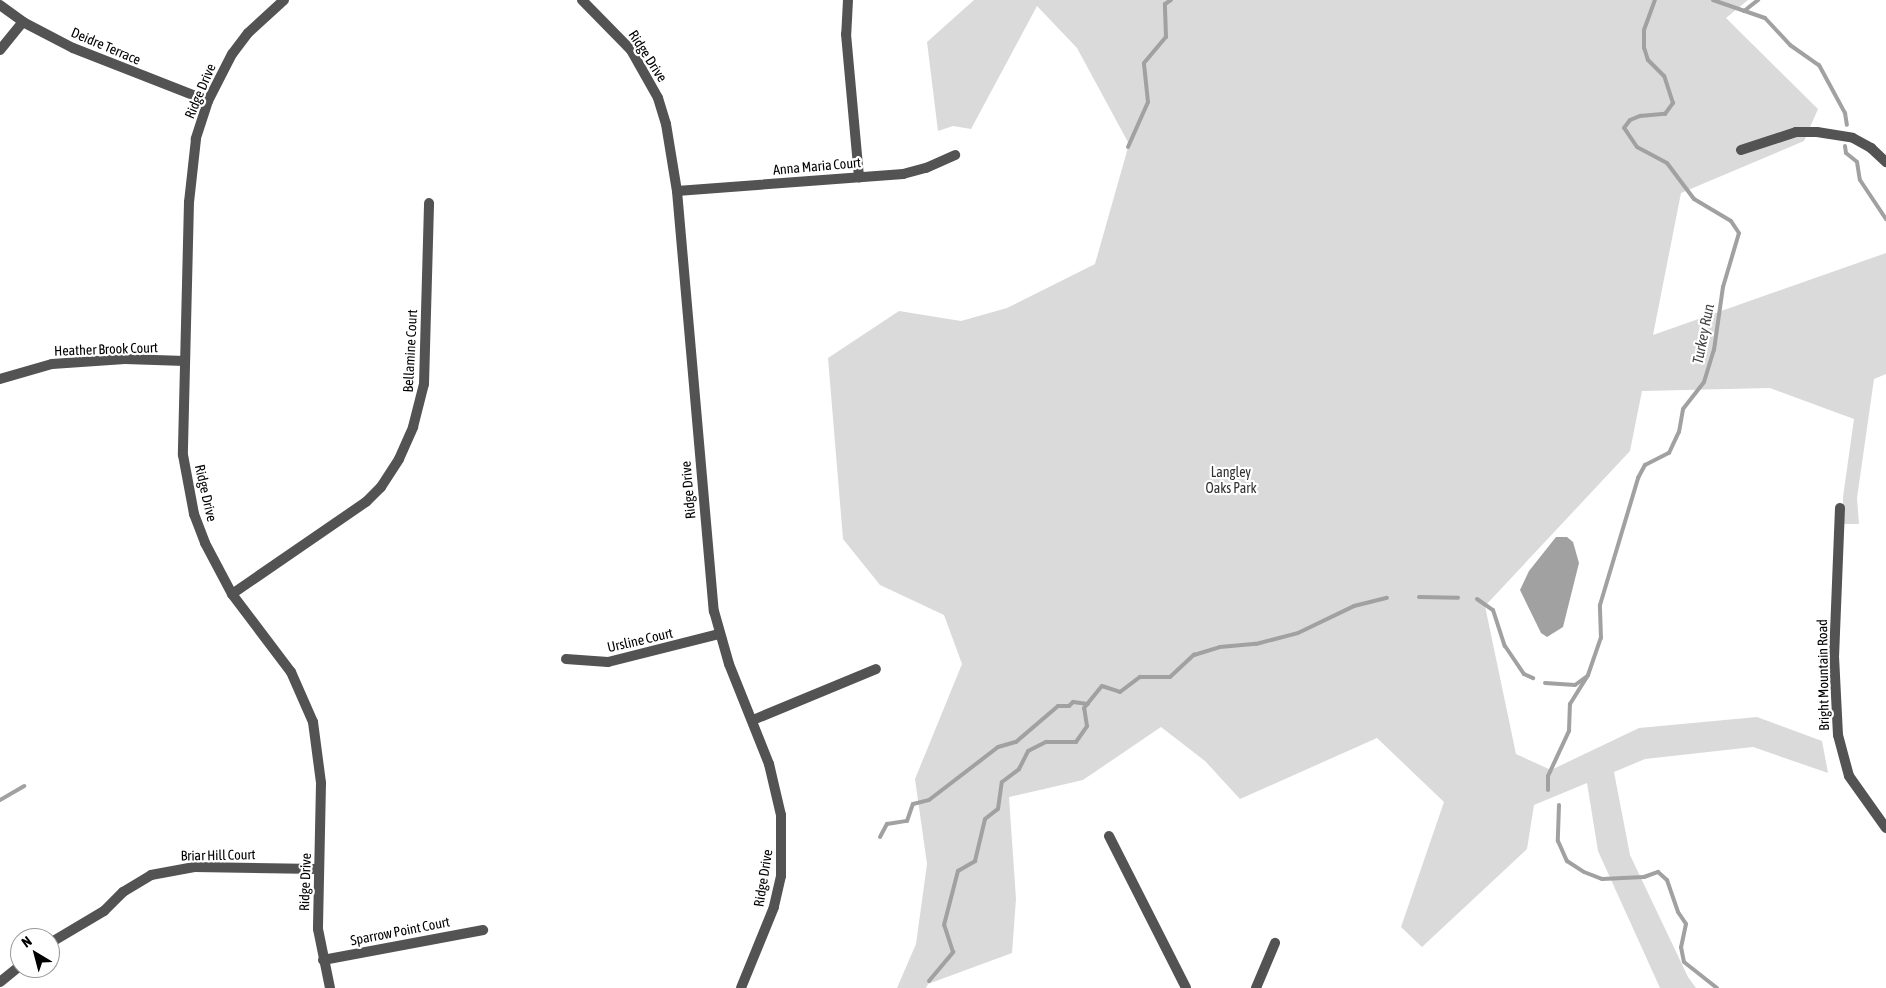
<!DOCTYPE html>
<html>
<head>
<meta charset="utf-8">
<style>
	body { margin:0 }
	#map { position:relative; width:1886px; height:988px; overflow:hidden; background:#fff; font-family:"Asap Condensed",sans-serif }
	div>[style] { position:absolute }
	.green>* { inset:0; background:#dadada }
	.water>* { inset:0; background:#a1a1a1 }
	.stream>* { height:4px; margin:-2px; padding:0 2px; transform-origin:2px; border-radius:2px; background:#a1a1a1 }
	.minor>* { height:10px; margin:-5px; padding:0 5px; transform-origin:5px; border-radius:5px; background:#535353 }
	span { translate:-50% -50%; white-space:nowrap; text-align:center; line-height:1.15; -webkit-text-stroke:4.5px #fff; paint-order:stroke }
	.street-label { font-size:14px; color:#000 }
	.park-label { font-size:14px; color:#313131 }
	.water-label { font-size:15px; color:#424242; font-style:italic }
	.north { position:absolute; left:10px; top:928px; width:50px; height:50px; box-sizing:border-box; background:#fff; border:1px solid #999; border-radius:50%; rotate:323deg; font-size:14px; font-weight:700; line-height:20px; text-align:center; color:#000 }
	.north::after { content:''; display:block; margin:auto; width:18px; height:22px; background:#000; clip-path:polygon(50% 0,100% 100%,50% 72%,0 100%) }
</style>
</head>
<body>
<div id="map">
	<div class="green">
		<div style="clip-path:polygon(974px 0,1748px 0,1726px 18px,1818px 109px,1804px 141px,1681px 193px,1653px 335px,1886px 253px,1886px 374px,1874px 379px,1857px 498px,1859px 524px,1843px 524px,1843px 497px,1854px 419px,1770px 388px,1642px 391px,1630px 451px,1485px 606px,1516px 754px,1551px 770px,1639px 728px,1757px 717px,1822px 741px,1828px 773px,1753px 747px,1645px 759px,1614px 772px,1630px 855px,1688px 977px,1696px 988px,1660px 988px,1598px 851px,1587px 783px,1534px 805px,1527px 849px,1422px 947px,1401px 927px,1444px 802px,1377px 738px,1240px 799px,1205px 761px,1161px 727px,1083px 780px,1009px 797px,1016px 899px,1012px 953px,928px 984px,926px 988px,897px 988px,916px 944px,927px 864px,915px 779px,962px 664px,944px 615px,880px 585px,843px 539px,828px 358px,899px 311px,961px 321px,1007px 308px,1095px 264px,1129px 144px,1077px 48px,1037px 6px,971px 129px,953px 126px,938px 131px,927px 42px)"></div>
	</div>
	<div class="water">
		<div style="clip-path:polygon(1556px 537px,1567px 537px,1573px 542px,1579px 563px,1563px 627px,1547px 637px,1541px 633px,1520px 590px,1529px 571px)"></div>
	</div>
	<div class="stream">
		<div style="left:1713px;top:0;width:55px;rotate:19.1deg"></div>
		<div style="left:1765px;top:18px;width:37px;rotate:47deg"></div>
		<div style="left:1790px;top:45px;width:35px;rotate:35deg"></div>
		<div style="left:1819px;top:65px;width:55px;rotate:61.6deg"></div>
		<div style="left:1845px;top:113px;width:12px;rotate:81deg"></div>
		<div style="left:1744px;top:11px;width:18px;rotate:-38deg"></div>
		<div style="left:1845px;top:146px;width:7px;rotate:82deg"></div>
		<div style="left:1846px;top:153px;width:14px;rotate:39deg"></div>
		<div style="left:1857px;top:162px;width:18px;rotate:81deg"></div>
		<div style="left:1860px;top:180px;width:47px;rotate:56.3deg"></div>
		<div style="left:1128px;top:147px;width:49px;rotate:-66deg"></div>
		<div style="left:1148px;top:102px;width:39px;rotate:-96deg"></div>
		<div style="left:1144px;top:63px;width:34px;rotate:-50deg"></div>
		<div style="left:1166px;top:37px;width:33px;rotate:-92deg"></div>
		<div style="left:1165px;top:4px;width:7px;rotate:-34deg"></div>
		<div style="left:1419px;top:597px;width:39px;rotate:1deg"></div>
		<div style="left:1477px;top:599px;width:19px;rotate:35deg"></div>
		<div style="left:1493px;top:610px;width:38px;rotate:72deg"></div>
		<div style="left:1505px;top:646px;width:34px;rotate:56deg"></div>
		<div style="left:1524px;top:674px;width:10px;rotate:24deg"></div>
		<div style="left:1545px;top:683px;width:30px;rotate:4deg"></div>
		<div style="left:1575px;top:685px;width:14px;rotate:-36deg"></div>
		<div style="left:1548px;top:790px;width:14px;rotate:-90deg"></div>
		<div style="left:1548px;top:776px;width:50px;rotate:-65deg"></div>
		<div style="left:1569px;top:731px;width:27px;rotate:-88deg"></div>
		<div style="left:1570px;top:704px;width:34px;rotate:-58deg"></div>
		<div style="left:1588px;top:675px;width:39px;rotate:-71deg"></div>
		<div style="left:1601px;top:638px;width:33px;rotate:-92deg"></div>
		<div style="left:1600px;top:605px;width:133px;rotate:-73.3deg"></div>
		<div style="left:1638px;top:478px;width:15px;rotate:-62deg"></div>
		<div style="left:1645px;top:465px;width:27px;rotate:-27deg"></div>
		<div style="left:1669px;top:453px;width:23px;rotate:-65deg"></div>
		<div style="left:1679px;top:432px;width:23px;rotate:-80deg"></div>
		<div style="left:1683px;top:409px;width:34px;rotate:-52deg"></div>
		<div style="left:1704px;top:382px;width:34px;rotate:-73deg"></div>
		<div style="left:1714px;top:350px;width:64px;rotate:-81.9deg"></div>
		<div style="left:1723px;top:287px;width:56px;rotate:-73.5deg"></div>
		<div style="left:1739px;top:233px;width:14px;rotate:-124deg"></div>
		<div style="left:1731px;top:221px;width:43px;rotate:-149.3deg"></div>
		<div style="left:1694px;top:199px;width:45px;rotate:-126.9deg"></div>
		<div style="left:1667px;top:163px;width:34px;rotate:-152deg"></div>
		<div style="left:1637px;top:147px;width:23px;rotate:-124deg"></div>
		<div style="left:1624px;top:128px;width:10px;rotate:-53deg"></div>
		<div style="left:1630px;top:120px;width:11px;rotate:-22deg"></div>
		<div style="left:1640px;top:116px;width:25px;rotate:-5deg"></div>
		<div style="left:1665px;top:114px;width:14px;rotate:-54deg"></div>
		<div style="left:1673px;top:103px;width:28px;rotate:-108deg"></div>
		<div style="left:1664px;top:76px;width:23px;rotate:-135deg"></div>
		<div style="left:1648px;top:60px;width:13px;rotate:-108deg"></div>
		<div style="left:1644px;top:48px;width:18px;rotate:-90deg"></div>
		<div style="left:1644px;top:30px;width:32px;rotate:-70deg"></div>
		<div style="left:0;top:800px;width:28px;rotate:-30deg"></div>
		<div style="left:1559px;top:805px;width:36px;rotate:92deg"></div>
		<div style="left:1558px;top:841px;width:22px;rotate:66deg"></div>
		<div style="left:1567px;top:861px;width:20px;rotate:33deg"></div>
		<div style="left:1584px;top:872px;width:19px;rotate:21deg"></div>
		<div style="left:1602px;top:879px;width:42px;rotate:-2.7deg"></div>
		<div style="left:1644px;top:877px;width:15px;rotate:-20deg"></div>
		<div style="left:1658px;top:872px;width:12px;rotate:42deg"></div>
		<div style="left:1667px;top:880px;width:34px;rotate:71deg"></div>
		<div style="left:1678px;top:912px;width:14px;rotate:56deg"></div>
		<div style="left:1686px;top:924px;width:24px;rotate:102deg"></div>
		<div style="left:1681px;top:947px;width:15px;rotate:79deg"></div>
		<div style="left:1684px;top:962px;width:42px;rotate:38.2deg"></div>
		<div style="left:880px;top:837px;width:15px;rotate:-62deg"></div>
		<div style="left:887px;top:824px;width:20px;rotate:-9deg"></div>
		<div style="left:907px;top:821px;width:18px;rotate:-71deg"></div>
		<div style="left:913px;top:804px;width:16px;rotate:-14deg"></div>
		<div style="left:929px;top:800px;width:87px;rotate:-37.5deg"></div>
		<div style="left:998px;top:747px;width:19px;rotate:-16deg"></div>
		<div style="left:1016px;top:742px;width:55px;rotate:-40.6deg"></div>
		<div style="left:1058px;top:706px;width:11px"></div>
		<div style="left:1069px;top:706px;width:6px;rotate:-45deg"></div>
		<div style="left:1073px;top:702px;width:15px;rotate:8deg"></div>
		<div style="left:929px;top:981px;width:38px;rotate:-50deg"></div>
		<div style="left:953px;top:952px;width:28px;rotate:-108deg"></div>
		<div style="left:944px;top:925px;width:56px;rotate:-75.5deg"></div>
		<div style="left:958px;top:871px;width:20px;rotate:-30deg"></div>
		<div style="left:975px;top:861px;width:43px;rotate:-76.6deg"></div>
		<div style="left:985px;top:819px;width:16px;rotate:-38deg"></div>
		<div style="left:998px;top:809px;width:27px;rotate:-82deg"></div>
		<div style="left:1002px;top:782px;width:21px;rotate:-37deg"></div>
		<div style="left:1019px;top:769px;width:20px;rotate:-63deg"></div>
		<div style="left:1028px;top:751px;width:20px;rotate:-27deg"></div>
		<div style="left:1046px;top:742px;width:30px"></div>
		<div style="left:1076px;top:742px;width:19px;rotate:-55deg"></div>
		<div style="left:1087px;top:726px;width:18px;rotate:-99deg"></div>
		<div style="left:1084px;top:708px;width:28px;rotate:-51deg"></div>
		<div style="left:1102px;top:686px;width:19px;rotate:18deg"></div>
		<div style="left:1120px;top:692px;width:25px;rotate:-37deg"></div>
		<div style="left:1140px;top:677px;width:30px"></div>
		<div style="left:1170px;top:677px;width:33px;rotate:-43deg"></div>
		<div style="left:1194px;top:655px;width:27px;rotate:-17deg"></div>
		<div style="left:1220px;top:647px;width:36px;rotate:-5deg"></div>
		<div style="left:1256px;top:644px;width:43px;rotate:-14.7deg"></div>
		<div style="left:1298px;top:633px;width:62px;rotate:-25.7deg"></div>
		<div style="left:1354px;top:606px;width:34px;rotate:-14deg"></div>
	</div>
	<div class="minor">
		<div style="left:284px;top:0;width:49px;rotate:137.5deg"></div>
		<div style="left:248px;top:33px;width:26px;rotate:127deg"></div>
		<div style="left:232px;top:54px;width:53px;rotate:117.1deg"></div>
		<div style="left:208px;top:101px;width:40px;rotate:108deg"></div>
		<div style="left:196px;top:139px;width:63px;rotate:96.3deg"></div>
		<div style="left:189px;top:202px;width:253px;rotate:91.4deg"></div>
		<div style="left:183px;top:455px;width:60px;rotate:79.4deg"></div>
		<div style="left:194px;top:514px;width:31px;rotate:69deg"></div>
		<div style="left:205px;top:543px;width:58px;rotate:62.1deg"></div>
		<div style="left:232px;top:594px;width:98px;rotate:52.9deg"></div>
		<div style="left:291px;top:672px;width:55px;rotate:66.3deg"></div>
		<div style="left:313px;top:722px;width:62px;rotate:82.5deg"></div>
		<div style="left:321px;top:783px;width:146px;rotate:91.2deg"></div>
		<div style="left:318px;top:929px;width:60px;rotate:78.5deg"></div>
		<div style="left:582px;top:0;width:70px;rotate:45.6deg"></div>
		<div style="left:631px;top:50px;width:55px;rotate:60.6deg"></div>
		<div style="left:658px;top:98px;width:27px;rotate:73deg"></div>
		<div style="left:666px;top:124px;width:68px;rotate:80.7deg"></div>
		<div style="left:677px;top:191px;width:422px;rotate:85deg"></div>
		<div style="left:714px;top:611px;width:55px;rotate:74.2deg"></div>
		<div style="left:729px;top:664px;width:108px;rotate:68.2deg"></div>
		<div style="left:769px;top:764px;width:52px;rotate:76.8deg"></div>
		<div style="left:781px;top:815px;width:61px;rotate:90deg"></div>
		<div style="left:781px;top:876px;width:32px;rotate:103deg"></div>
		<div style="left:774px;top:907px;width:87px;rotate:112.2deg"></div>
		<div style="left:848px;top:0;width:34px;rotate:93deg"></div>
		<div style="left:846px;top:34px;width:144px;rotate:84.8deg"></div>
		<div style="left:0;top:5px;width:29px;rotate:36deg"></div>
		<div style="left:23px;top:22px;width:56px;rotate:27.5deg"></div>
		<div style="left:73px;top:48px;width:145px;rotate:21.4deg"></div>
		<div style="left:0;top:50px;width:36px;rotate:-51deg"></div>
		<div style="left:1741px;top:150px;width:58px;rotate:-18.1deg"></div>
		<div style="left:1796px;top:132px;width:21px"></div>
		<div style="left:1817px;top:132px;width:36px;rotate:9deg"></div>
		<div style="left:1853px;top:138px;width:21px;rotate:29deg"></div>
		<div style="left:1871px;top:148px;width:21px;rotate:43deg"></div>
		<div style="left:677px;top:191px;width:227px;rotate:-4.3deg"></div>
		<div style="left:903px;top:174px;width:24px;rotate:-15deg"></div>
		<div style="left:926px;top:168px;width:32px;rotate:-24deg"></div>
		<div style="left:0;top:379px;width:54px;rotate:-16.1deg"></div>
		<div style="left:52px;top:364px;width:73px;rotate:-3.9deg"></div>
		<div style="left:125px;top:359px;width:60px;rotate:1.9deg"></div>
		<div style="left:1840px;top:508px;width:148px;rotate:92.3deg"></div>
		<div style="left:1834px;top:656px;width:79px;rotate:87.1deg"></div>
		<div style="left:1838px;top:735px;width:42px;rotate:75deg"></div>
		<div style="left:1849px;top:776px;width:64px;rotate:54.6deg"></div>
		<div style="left:232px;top:594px;width:163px;rotate:-34.5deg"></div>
		<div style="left:366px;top:502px;width:21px;rotate:-45deg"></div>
		<div style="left:381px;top:487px;width:33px;rotate:-57deg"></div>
		<div style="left:399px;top:459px;width:35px;rotate:-66deg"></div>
		<div style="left:413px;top:427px;width:44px;rotate:-75.7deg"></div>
		<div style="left:424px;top:384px;width:181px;rotate:-88.4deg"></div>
		<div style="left:566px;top:659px;width:42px;rotate:4.1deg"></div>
		<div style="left:608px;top:662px;width:114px;rotate:-14.2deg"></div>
		<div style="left:753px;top:720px;width:133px;rotate:-22.5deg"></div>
		<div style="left:1109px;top:836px;width:170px;rotate:63.1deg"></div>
		<div style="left:50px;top:943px;width:63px;rotate:-30.7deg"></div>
		<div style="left:104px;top:911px;width:27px;rotate:-45deg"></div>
		<div style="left:123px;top:892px;width:33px;rotate:-31deg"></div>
		<div style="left:151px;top:875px;width:44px;rotate:-10.5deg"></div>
		<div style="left:194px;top:867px;width:124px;rotate:0.9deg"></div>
		<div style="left:323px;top:960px;width:163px;rotate:-10.6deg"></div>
		<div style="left:0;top:982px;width:26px;rotate:-39deg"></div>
		<div style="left:1256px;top:988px;width:49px;rotate:-67.1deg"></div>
	</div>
	<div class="street-label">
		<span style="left:106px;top:46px;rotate:23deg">Deidre Terrace</span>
		<span style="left:648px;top:56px;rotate:57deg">Ridge Drive</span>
		<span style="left:200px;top:91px;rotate:-67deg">Ridge Drive</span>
		<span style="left:817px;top:166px;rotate:-5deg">Anna Maria Court</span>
		<span style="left:106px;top:349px;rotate:-2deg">Heather Brook Court</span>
		<span style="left:410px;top:351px;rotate:-87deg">Bellamine Court</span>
		<span style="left:688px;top:490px;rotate:-95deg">Ridge Drive</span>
		<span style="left:206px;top:493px;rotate:77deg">Ridge Drive</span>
		<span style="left:640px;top:640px;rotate:-13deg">Ursline Court</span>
		<span style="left:1823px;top:675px;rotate:-91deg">Bright Mountain Road</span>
		<span style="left:218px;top:855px;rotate:-1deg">Briar Hill Court</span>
		<span style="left:763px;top:878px;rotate:-81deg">Ridge Drive</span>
		<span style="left:305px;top:882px;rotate:-88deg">Ridge Drive</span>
		<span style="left:400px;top:931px;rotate:-11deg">Sparrow Point Court</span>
	</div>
	<div class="park-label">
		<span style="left:1231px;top:480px">Langley<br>Oaks Park</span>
	</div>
	<div class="water-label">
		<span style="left:1703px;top:334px;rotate:-79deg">Turkey Run</span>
	</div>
	<div class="north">N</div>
</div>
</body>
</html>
